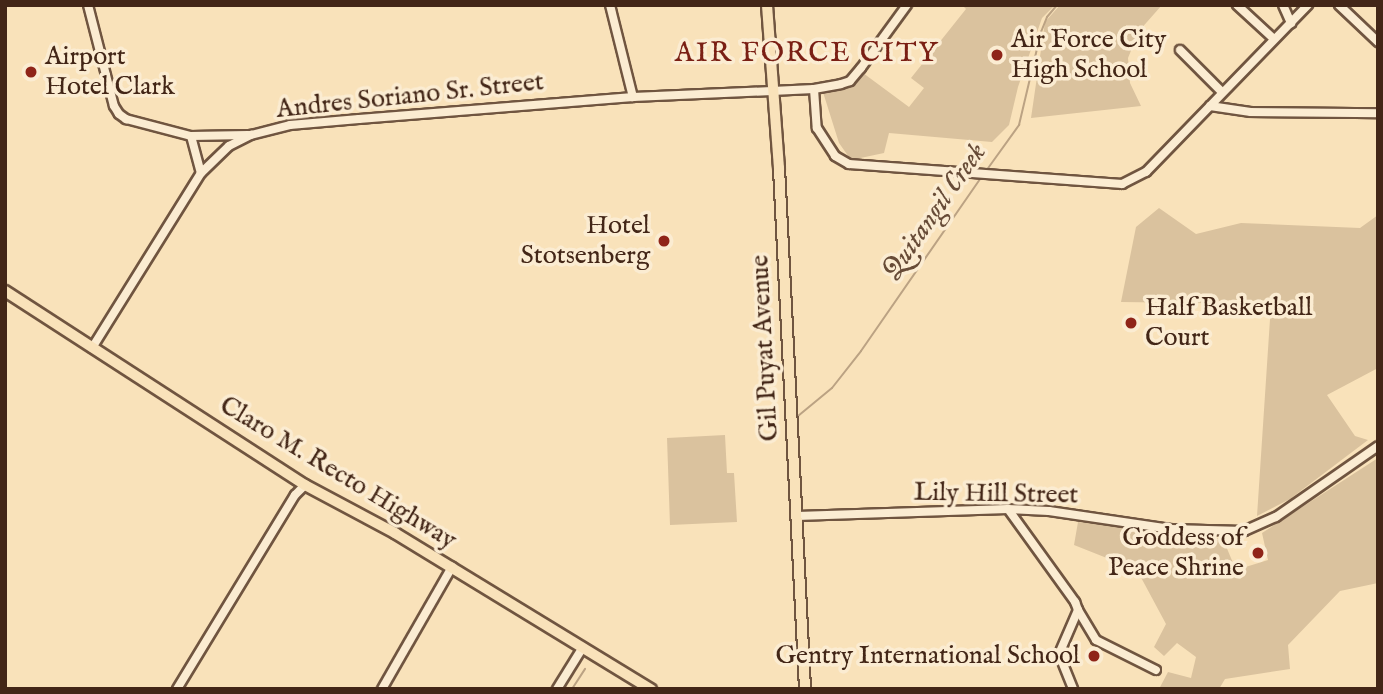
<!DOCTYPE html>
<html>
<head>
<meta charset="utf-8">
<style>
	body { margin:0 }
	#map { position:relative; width:1383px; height:694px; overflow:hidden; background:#f9e2ba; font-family:"IM FELL English",serif }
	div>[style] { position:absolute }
	.green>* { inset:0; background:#dac29e }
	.stream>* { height:2px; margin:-1px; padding:0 1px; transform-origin:1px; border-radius:1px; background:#bba283 }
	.roads { filter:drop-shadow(2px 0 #705540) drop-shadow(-2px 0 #705540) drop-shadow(0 2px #705540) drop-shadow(0 -2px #705540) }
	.minor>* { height:8px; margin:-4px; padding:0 4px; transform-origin:4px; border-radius:4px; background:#fbecd2 }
	.major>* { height:10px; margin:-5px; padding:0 5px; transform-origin:5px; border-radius:5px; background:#f9e2ba }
	.dots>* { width:19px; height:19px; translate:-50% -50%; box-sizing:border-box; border:4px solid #fbecd2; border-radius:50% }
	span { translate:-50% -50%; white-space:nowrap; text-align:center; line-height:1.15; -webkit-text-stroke:7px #fbecd2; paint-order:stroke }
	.poi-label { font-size:26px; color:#432617 }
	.left { translate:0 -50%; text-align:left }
	.right { translate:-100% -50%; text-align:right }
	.street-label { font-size:26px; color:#432617 }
	.neighbourhood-label { font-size:28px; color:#7a1f14; letter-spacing:2px }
	.water-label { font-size:28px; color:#674b37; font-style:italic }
	.frame { position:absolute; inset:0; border:7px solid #432617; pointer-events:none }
</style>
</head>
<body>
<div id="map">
	<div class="green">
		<div style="clip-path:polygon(962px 5px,1055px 5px,1042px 18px,1018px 87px,1009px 125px,992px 142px,889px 133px,884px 153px,851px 160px,839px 143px,822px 89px,846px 89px,863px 73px,909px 107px,924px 88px,911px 78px,966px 9px)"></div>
		<div style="clip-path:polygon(1060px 5px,1162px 5px,1139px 31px,1128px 58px,1130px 83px,1141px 106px,1031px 118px,1045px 22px)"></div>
		<div style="clip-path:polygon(1159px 208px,1196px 234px,1241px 223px,1360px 228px,1378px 215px,1378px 368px,1327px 395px,1355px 436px,1368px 440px,1290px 499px,1257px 516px,1271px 304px,1121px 302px,1136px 227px)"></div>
		<div style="clip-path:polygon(725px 435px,727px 473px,734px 473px,737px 522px,670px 525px,667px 438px)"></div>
		<div style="clip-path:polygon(1378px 458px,1378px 583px,1340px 591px,1288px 645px,1290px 669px,1225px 679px,1219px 689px,1159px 689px,1168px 672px,1191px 678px,1196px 657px,1177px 643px,1164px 656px,1154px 647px,1166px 624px,1137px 570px,1074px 545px,1078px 522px,1223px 539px,1236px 570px,1268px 560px,1262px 533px)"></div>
	</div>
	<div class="stream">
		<div style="left:986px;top:171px;width:57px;rotate:-54.3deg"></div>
		<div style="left:1019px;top:125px;width:96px;rotate:-76.7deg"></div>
		<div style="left:1041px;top:32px;width:16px;rotate:-68deg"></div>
		<div style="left:1047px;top:17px;width:16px;rotate:-50deg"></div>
		<div style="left:798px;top:416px;width:44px;rotate:-39.5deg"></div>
		<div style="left:832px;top:388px;width:47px;rotate:-51.9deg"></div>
		<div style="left:861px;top:351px;width:211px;rotate:-55.3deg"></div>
		<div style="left:572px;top:689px;width:24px;rotate:-57deg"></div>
	</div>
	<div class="roads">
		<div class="minor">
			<div style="left:88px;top:5px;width:104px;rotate:75.6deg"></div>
			<div style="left:114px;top:106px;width:9px;rotate:58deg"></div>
			<div style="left:119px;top:114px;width:9px;rotate:36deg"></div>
			<div style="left:126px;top:119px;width:67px;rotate:14.7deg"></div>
			<div style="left:191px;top:136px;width:57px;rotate:-1deg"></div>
			<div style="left:610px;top:5px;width:95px;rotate:76deg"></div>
			<div style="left:1237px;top:5px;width:50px;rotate:42.6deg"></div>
			<div style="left:1283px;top:5px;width:20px;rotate:66deg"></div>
			<div style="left:1339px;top:5px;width:54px;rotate:43.5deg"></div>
			<div style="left:1180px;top:50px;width:59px;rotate:45deg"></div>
			<div style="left:814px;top:89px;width:39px;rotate:86deg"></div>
			<div style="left:817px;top:128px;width:33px;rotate:57deg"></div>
			<div style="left:835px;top:156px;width:16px;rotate:30deg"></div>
			<div style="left:849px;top:164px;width:274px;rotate:4.2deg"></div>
			<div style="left:1122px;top:184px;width:27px;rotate:-27deg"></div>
			<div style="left:1146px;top:172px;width:233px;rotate:-45.9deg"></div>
			<div style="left:1210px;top:106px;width:41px;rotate:8.3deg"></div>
			<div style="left:1251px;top:112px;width:127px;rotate:0.5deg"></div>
			<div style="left:191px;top:136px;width:38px;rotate:75deg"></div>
			<div style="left:92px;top:348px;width:206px;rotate:-58.1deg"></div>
			<div style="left:201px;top:173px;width:39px;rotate:-44deg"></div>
			<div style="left:229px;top:146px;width:25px;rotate:-27deg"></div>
			<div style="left:251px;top:135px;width:40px;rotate:-14.4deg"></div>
			<div style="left:290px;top:125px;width:69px;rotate:-5deg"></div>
			<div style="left:359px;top:119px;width:275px;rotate:-4.6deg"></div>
			<div style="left:633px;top:97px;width:181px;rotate:-2.5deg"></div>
			<div style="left:814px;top:89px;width:27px;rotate:-10deg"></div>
			<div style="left:841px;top:84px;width:9px;rotate:-18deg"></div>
			<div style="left:850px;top:81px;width:17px;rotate:-50deg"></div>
			<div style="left:861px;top:68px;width:78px;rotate:-53.9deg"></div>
			<div style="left:1008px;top:509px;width:115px;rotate:54.2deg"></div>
			<div style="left:1075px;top:602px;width:9px;rotate:69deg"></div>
			<div style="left:1078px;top:610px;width:48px;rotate:113.4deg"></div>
			<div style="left:1059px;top:654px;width:38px;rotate:68deg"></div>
			<div style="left:797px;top:516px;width:211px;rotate:-1.9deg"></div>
			<div style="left:1008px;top:509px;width:41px;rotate:2.8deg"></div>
			<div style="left:1049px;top:511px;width:123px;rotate:8.4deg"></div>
			<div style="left:1171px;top:529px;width:73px;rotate:1.6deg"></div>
			<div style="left:1244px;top:531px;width:35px;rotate:-24deg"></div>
			<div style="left:1276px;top:517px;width:124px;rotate:-34.8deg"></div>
			<div style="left:1078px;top:610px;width:35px;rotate:59deg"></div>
			<div style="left:1096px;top:640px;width:67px;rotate:26.6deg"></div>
			<div style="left:177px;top:689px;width:227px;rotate:-58.7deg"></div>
			<div style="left:295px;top:495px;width:14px;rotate:-45deg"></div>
			<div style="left:382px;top:689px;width:141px;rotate:-60.2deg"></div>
			<div style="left:557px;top:689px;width:49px;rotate:-58.2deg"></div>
		</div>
		<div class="major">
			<div style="left:767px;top:5px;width:163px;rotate:85.8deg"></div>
			<div style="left:779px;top:168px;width:522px;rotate:87.14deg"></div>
			<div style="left:5px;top:291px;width:357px;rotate:32.9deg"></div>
			<div style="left:305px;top:485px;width:102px;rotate:28.1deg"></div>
			<div style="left:395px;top:533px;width:300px;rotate:31.4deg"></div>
		</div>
	</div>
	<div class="dots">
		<div style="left:997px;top:55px;background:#8f2418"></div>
		<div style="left:31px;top:72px;background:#8f2418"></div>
		<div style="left:664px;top:241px;background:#8f2418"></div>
		<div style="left:1131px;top:323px;background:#8f2418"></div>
		<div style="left:1258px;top:553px;background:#8f2418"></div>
		<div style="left:1094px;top:656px;background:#8f2418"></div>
	</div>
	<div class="poi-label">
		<span class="left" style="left:1011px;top:55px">Air Force City<br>High School</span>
		<span class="left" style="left:45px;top:72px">Airport<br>Hotel Clark</span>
		<span class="right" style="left:650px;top:241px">Hotel<br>Stotsenberg</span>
		<span class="left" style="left:1145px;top:323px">Half Basketball<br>Court</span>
		<span class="right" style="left:1244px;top:553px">Goddess of<br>Peace Shrine</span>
		<span class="right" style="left:1080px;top:656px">Gentry International School</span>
	</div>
	<div class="street-label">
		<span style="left:410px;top:96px;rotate:-6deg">Andres Soriano Sr. Street</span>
		<span style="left:765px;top:348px;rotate:-93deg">Gil Puyat Avenue</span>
		<span style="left:338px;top:473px;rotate:31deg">Claro M. Recto Highway</span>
		<span style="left:996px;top:494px;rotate:1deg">Lily Hill Street</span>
	</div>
	<div class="neighbourhood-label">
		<span style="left:807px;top:54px">AIR FORCE CITY</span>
	</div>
	<div class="water-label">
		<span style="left:935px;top:212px;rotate:-55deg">Quitangil Creek</span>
	</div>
	<div class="frame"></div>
</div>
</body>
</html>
